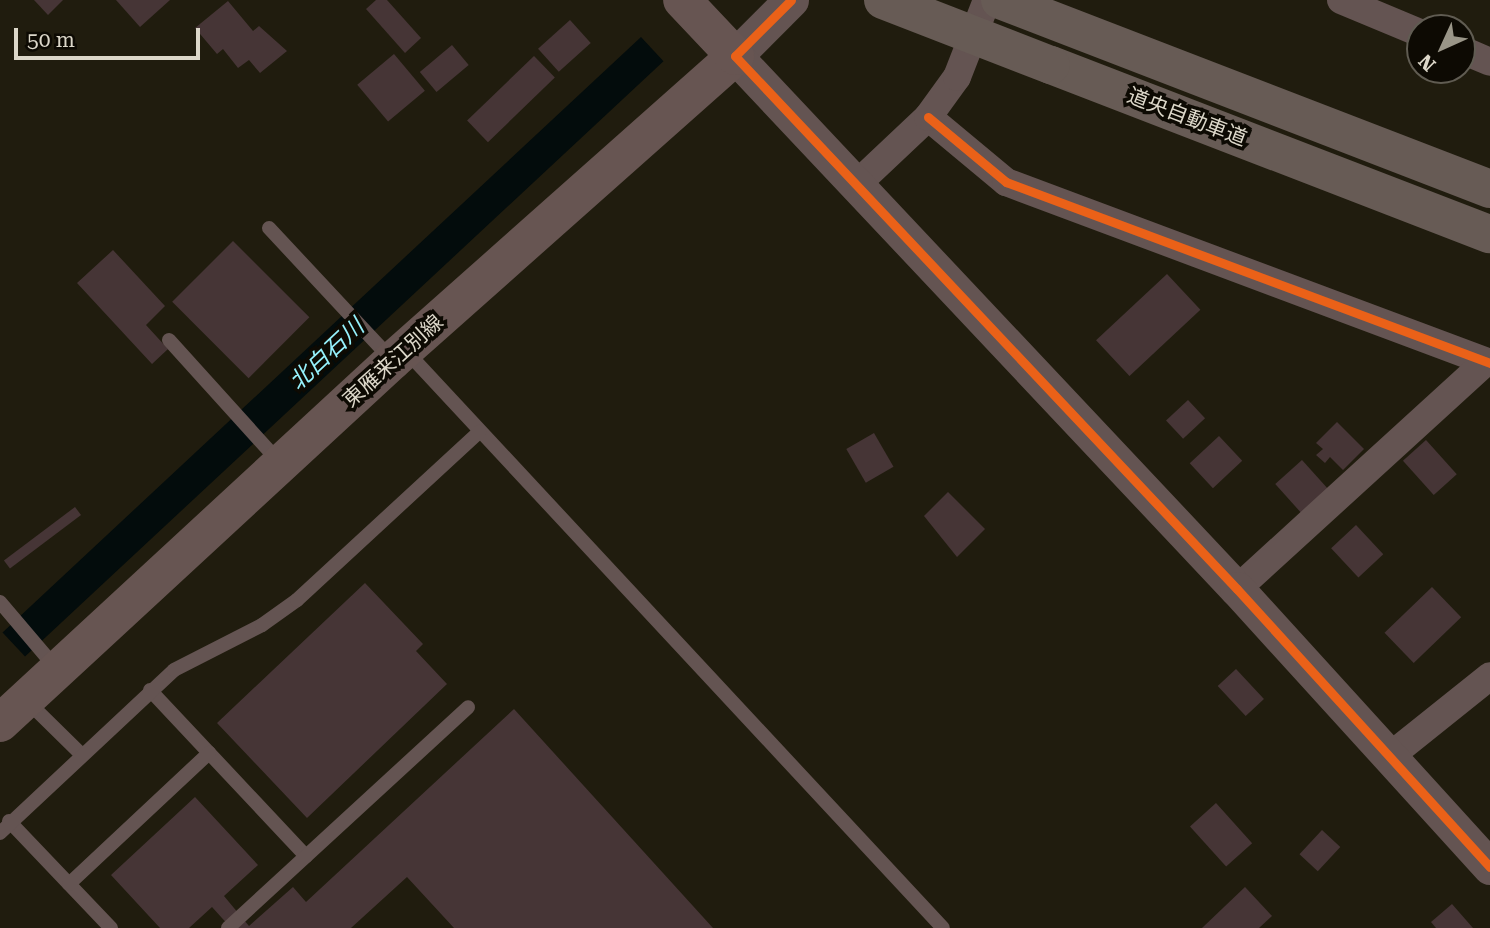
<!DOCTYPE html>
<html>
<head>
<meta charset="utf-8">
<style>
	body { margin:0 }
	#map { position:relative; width:1490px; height:928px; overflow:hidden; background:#201c0e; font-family:"Roboto Serif","Noto Sans JP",serif }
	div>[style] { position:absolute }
	.water>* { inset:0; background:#030c0c; transform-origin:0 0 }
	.building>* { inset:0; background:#463536; transform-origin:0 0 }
	.service>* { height:14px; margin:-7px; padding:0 7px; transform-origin:7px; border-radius:7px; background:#645452 }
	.minor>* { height:28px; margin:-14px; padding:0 14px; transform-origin:14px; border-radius:14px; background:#645452 }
	.tertiary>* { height:35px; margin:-17.5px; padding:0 17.5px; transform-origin:17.5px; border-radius:17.5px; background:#645452 }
	.secondary>* { height:38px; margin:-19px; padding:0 19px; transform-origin:19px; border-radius:19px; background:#675552 }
	.motorway>* { height:38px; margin:-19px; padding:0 19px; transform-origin:19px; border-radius:19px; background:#675b55 }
	.motorway-bridge>* { height:38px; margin:-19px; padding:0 19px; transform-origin:19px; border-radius:19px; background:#675b55 }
	.cycleway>* { height:9px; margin:-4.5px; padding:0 4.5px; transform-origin:4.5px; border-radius:4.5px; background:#ea6118 }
	span { translate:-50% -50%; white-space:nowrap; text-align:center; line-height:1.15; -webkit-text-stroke:7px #0d0a03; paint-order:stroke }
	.street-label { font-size:21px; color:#dcd7c9 }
	.water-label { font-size:23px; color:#96f2fd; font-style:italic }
	.north { position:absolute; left:1406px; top:14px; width:70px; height:70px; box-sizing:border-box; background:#0d0a03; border:2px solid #605c52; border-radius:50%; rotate:225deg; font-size:19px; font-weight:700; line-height:28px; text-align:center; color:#dcd7c9 }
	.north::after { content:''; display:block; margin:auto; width:24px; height:32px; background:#9a9688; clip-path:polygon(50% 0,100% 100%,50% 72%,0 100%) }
	.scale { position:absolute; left:14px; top:28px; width:186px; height:32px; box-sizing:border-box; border:4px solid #dcd7c9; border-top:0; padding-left:9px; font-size:21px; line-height:24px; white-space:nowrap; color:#dcd7c9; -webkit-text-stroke:5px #0d0a03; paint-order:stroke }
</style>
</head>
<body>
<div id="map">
	<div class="water">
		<div style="left:641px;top:37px;width:33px;height:873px;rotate:47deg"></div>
	</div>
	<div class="building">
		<div style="clip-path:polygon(34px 0,63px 0,48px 15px)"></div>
		<div style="clip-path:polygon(116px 0,170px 0,140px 27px)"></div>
		<div style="clip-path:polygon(376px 0,387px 0,421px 38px,405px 53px,366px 9px)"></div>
		<div style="clip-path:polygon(228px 1px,253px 31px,259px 26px,287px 51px,260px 73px,249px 60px,238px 68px,223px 49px,217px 54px,195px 28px)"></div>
		<div style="left:570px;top:20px;width:31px;height:43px;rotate:48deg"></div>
		<div style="left:452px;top:45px;width:26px;height:42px;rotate:50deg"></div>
		<div style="left:394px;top:54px;width:48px;height:48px;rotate:50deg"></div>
		<div style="left:534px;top:56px;width:30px;height:93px;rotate:46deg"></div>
		<div style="left:233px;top:241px;width:108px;height:86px;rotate:45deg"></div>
		<div style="clip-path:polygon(113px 250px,165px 306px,146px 325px,168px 349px,152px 364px,77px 283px)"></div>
		<div style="left:1167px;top:274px;width:49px;height:97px;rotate:47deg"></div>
		<div style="left:1188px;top:400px;width:25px;height:30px;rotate:47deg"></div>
		<div style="clip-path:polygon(1337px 422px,1364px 449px,1343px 470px,1330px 457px,1325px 463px,1316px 455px,1323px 449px,1316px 443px)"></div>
		<div style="left:874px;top:433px;width:39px;height:32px;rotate:60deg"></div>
		<div style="left:1219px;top:436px;width:34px;height:40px;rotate:47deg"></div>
		<div style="left:1426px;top:440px;width:46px;height:31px;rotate:48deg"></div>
		<div style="left:1302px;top:460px;width:42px;height:36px;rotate:48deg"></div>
		<div style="clip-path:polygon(948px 492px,985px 529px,957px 557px,924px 516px)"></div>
		<div style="left:75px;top:507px;width:10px;height:89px;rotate:53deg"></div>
		<div style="left:1356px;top:525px;width:40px;height:34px;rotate:47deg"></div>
		<div style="clip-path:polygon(365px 583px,423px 644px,416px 651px,447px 684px,307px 818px,217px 723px)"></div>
		<div style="left:1432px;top:587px;width:42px;height:66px;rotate:46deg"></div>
		<div style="left:1236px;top:669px;width:41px;height:25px;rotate:47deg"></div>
		<div style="clip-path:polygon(514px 709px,713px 928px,454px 928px,407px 877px,351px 928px,231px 928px,212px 907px,189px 928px,160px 928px,111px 875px,195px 797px,258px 865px,224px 896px,249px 926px,293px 887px,306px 902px)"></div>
		<div style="left:1216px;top:803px;width:54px;height:35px;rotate:48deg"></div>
		<div style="left:1322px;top:830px;width:25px;height:33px;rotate:43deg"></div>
		<div style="clip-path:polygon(1245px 887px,1272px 916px,1259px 928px,1202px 928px)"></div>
		<div style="clip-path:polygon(1452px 904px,1473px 928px,1436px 928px,1431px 922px)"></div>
	</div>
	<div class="service">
		<div style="left:269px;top:228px;width:180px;rotate:47deg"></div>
		<div style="left:169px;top:340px;width:166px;rotate:47.9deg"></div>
		<div style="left:406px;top:351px;width:788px;rotate:47.06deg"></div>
		<div style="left:0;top:602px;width:87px;rotate:49.7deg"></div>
		<div style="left:150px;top:690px;width:228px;rotate:46.8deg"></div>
		<div style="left:26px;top:700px;width:76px;rotate:44.5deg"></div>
		<div style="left:9px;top:821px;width:148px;rotate:46.4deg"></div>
		<div style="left:0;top:833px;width:238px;rotate:-43.1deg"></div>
		<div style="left:174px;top:670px;width:99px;rotate:-27.1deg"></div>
		<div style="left:262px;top:625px;width:43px;rotate:-35.5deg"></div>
		<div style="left:297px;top:600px;width:248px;rotate:-42.7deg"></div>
		<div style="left:69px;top:884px;width:192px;rotate:-43.1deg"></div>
		<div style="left:228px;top:928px;width:326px;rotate:-42.6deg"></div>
	</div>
	<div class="minor">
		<div style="left:1341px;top:0;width:86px;rotate:22.7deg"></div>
		<div style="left:1462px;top:50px;width:30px;rotate:23deg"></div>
		<div style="left:928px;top:117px;width:102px;rotate:39.8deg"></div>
		<div style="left:1006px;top:182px;width:517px;rotate:20.5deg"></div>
		<div style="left:857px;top:184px;width:98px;rotate:-43.3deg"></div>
		<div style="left:928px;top:117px;width:49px;rotate:-54.1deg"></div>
		<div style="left:957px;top:77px;width:83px;rotate:-68.7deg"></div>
		<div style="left:1237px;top:589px;width:337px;rotate:-42.4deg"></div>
		<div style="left:1389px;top:757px;width:129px;rotate:-38.7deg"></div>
	</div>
	<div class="tertiary">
		<div style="left:791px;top:0;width:79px;rotate:135deg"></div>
		<div style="left:735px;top:56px;width:732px;rotate:46.72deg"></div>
		<div style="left:1237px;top:589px;width:376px;rotate:47.7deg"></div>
	</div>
	<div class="secondary">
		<div style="left:0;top:723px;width:534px;rotate:-42.72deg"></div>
		<div style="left:392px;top:361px;width:459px;rotate:-41.6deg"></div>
		<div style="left:735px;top:56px;width:77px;rotate:-133.4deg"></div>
	</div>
	<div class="motorway">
		<div style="left:1000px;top:0;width:525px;rotate:21.09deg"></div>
		<div style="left:1051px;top:65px;width:470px;rotate:21.1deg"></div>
	</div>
	<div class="motorway-bridge">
		<div style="left:883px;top:0;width:180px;rotate:21.2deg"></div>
	</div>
	<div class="cycleway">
		<div style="left:791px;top:0;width:79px;rotate:135deg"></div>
		<div style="left:735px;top:56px;width:732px;rotate:46.72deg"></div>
		<div style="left:1237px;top:589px;width:376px;rotate:47.7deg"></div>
		<div style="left:928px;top:117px;width:102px;rotate:39.8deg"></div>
		<div style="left:1006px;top:182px;width:517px;rotate:20.5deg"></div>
	</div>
	<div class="street-label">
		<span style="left:1187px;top:117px;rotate:21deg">道央自動車道</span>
		<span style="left:393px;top:361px;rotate:-42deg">東雁来江別線</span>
	</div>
	<div class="water-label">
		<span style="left:327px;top:355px;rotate:-43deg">北白石川</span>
	</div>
	<div class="north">N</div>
	<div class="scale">50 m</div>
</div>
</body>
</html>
